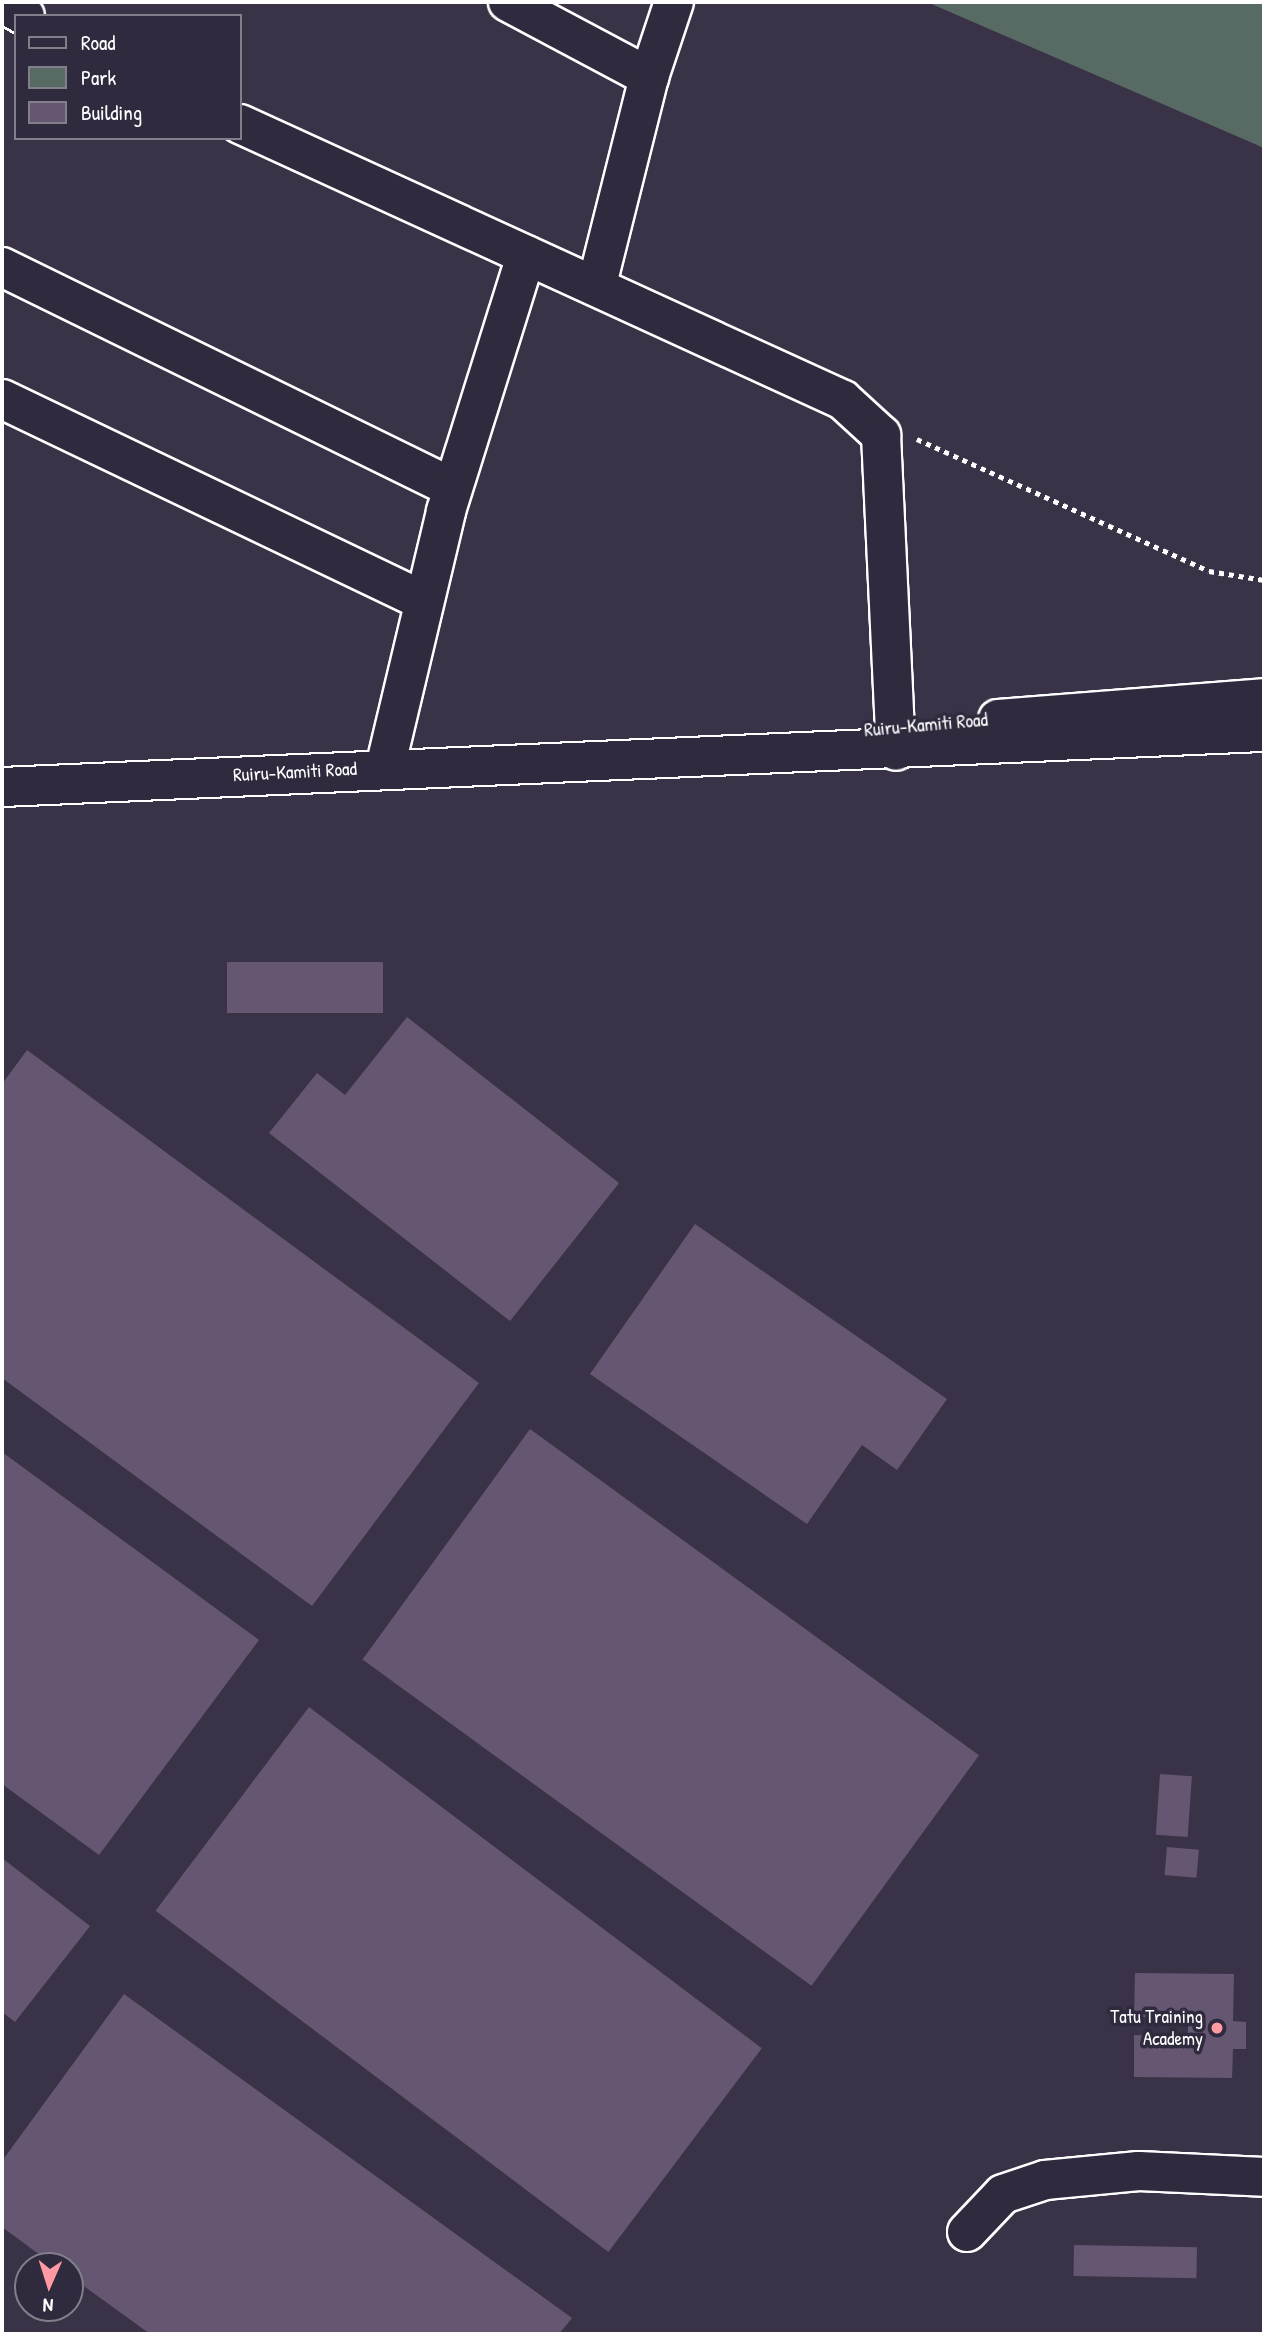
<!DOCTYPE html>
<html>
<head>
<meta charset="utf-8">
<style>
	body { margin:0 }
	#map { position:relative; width:1266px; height:2336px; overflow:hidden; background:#3a3348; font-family:"Patrick Hand",sans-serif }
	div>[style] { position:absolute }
	.green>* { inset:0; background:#576a63 }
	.building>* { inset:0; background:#655672; transform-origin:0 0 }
	.path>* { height:4.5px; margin-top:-2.25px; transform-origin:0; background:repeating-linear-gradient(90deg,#fff 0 5px,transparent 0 10px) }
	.roads { filter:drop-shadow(2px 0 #fff) drop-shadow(-2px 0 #fff) drop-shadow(0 2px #fff) drop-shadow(0 -2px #fff) }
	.minor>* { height:38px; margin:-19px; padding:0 19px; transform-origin:19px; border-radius:19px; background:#2f2a3d }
	.major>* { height:38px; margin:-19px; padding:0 19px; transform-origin:19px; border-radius:19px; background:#2f2a3d }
	.dots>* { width:19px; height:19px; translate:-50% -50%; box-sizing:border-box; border:4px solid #2f2a3d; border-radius:50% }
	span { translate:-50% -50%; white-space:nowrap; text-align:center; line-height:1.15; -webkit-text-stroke:7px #2f2a3d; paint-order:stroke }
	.street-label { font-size:19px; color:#fff }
	.poi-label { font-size:19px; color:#fff }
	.right { translate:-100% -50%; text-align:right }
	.frame { position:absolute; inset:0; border:4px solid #fff; pointer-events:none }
	.legend { position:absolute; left:14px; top:14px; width:228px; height:126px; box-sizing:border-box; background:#2f2a3d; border:2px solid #827f8b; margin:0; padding:9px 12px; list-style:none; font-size:21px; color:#fff }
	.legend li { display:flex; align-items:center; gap:14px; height:35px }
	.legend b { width:35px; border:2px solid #827f8b }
	.north { position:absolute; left:14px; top:2252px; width:70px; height:70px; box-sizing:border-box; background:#2f2a3d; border:2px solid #827f8b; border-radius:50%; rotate:183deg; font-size:19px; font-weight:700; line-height:28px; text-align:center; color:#fff }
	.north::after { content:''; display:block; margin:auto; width:24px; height:32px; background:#ff9aa2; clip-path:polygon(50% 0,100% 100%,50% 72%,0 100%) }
</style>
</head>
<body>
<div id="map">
	<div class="green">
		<div style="clip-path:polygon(927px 2px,1264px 2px,1264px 148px)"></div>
	</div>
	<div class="building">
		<div style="left:227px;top:962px;width:156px;height:51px"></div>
		<div style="clip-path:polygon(407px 1017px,619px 1183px,510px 1321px,269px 1133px,317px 1073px,345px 1095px)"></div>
		<div style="clip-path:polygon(27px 1050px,479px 1383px,312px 1606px,2px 1378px,2px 1084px)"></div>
		<div style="clip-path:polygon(695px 1224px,947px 1399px,897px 1470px,862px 1445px,807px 1524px,590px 1374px)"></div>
		<div style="left:530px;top:1429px;width:555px;height:285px;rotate:36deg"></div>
		<div style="clip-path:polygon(2px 1452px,259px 1640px,99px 1855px,2px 1784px)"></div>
		<div style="left:309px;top:1707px;width:567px;height:255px;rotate:37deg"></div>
		<div style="left:1160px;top:1774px;width:32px;height:61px;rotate:4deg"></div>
		<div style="left:1167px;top:1847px;width:32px;height:28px;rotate:5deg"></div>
		<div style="clip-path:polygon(2px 1858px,90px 1926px,15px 2022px,2px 2012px)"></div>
		<div style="clip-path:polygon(1135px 1973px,1234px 1974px,1233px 2021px,1246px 2022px,1246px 2049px,1233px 2049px,1232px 2078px,1134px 2077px,1134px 2035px,1188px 2036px,1188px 2018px,1134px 2017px)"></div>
		<div style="clip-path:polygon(124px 1994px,572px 2318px,559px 2334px,150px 2334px,70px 2276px,70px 2266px,55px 2266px,2px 2227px,2px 2161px)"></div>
		<div style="left:1074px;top:2245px;width:123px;height:31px;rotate:1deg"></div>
	</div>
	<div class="path">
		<div style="left:917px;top:439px;width:320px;rotate:24.3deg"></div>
		<div style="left:1209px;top:571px;width:56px;rotate:9.3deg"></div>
	</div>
	<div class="roads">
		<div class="minor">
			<div style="left:508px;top:2px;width:160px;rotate:28deg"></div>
			<div style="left:2px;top:3px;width:26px;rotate:29deg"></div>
			<div style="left:240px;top:124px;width:663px;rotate:24.59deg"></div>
			<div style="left:843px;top:400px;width:52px;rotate:42.6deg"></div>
			<div style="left:881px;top:435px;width:316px;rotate:87.3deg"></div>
			<div style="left:2px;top:267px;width:502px;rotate:26.11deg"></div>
			<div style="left:597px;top:284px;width:213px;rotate:-75.9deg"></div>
			<div style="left:649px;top:77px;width:79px;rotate:-71.6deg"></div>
			<div style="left:2px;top:399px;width:468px;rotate:25.6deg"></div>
			<div style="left:385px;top:768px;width:264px;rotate:-76.6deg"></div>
			<div style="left:446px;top:511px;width:268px;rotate:-72.6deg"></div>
			<div style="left:967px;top:2232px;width:52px;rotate:-46.5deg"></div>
			<div style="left:1003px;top:2194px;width:44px;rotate:-18.4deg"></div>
			<div style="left:1045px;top:2180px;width:94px;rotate:-5.5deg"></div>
			<div style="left:1139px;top:2171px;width:125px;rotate:2.7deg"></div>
		</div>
		<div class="major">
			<div style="left:998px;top:719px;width:267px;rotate:-4.5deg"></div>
			<div style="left:2px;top:787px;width:1263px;rotate:-2.5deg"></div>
		</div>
	</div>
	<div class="dots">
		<div style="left:1217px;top:2028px;background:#ff9aa2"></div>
	</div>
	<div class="street-label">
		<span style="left:926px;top:725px;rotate:-5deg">Ruiru-Kamiti Road</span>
		<span style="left:295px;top:772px;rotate:-3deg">Ruiru-Kamiti Road</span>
	</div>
	<div class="poi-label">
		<span class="right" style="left:1203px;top:2028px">Tatu Training<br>Academy</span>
	</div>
	<div class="frame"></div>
	<ul class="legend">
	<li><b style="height:9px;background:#2f2a3d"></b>Road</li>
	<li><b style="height:19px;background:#576a63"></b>Park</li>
	<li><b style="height:19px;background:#655672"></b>Building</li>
	</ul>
	<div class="north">N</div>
</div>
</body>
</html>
